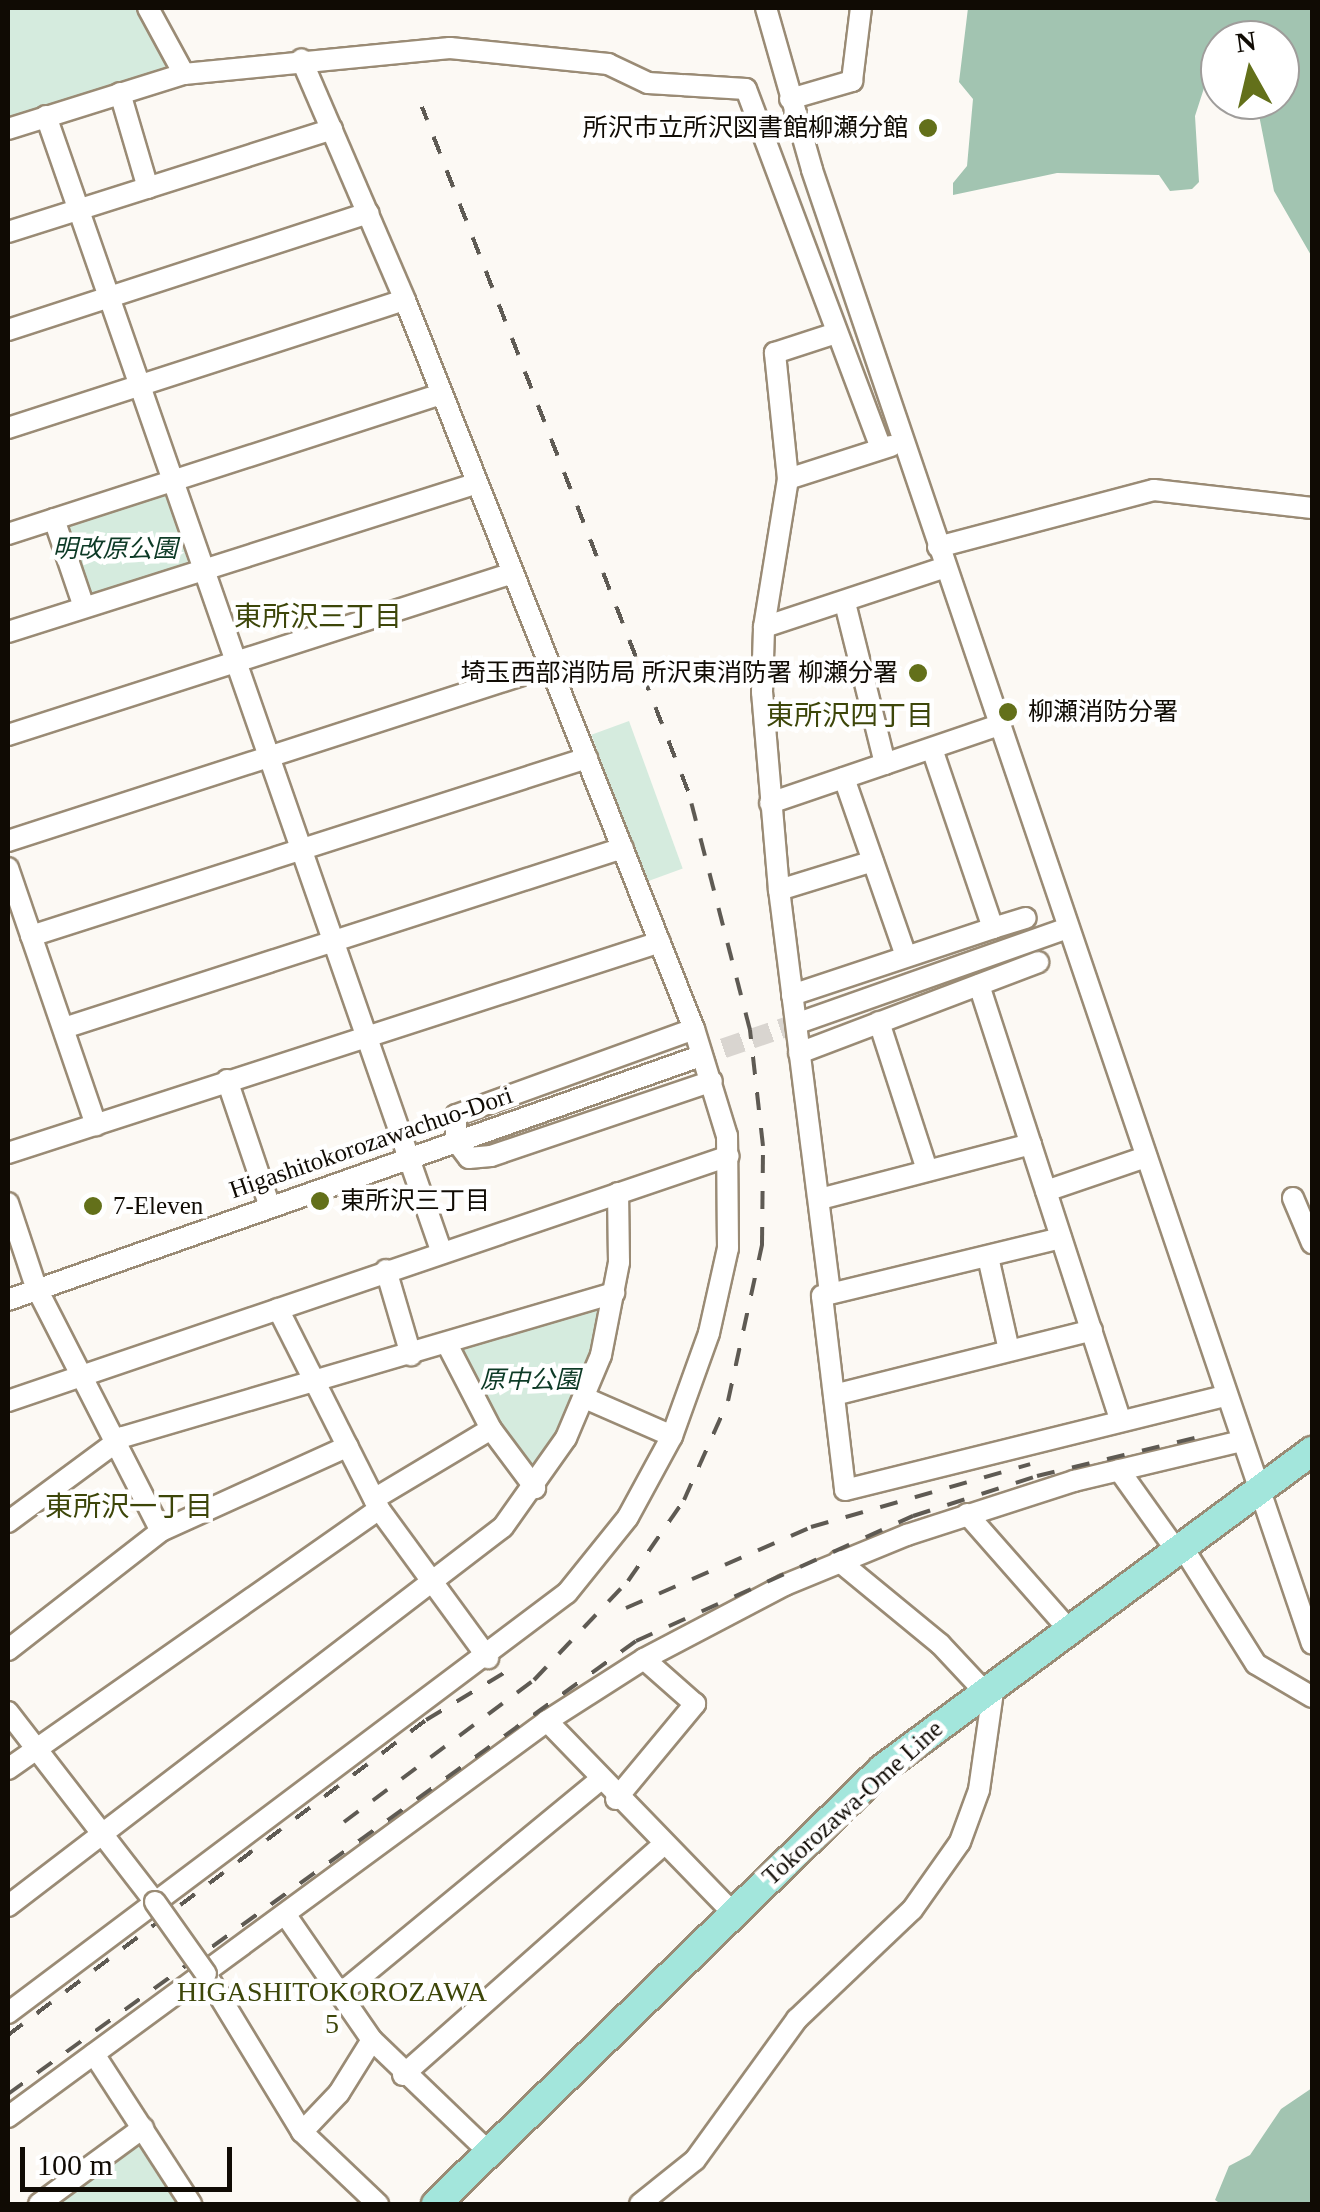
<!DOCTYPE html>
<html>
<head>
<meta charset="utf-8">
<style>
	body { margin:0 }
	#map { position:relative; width:1320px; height:2212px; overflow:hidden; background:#fcf9f4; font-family:"Times New Roman","Noto Sans JP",serif }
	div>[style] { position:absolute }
	.green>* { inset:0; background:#d5ebde; transform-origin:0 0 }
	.forest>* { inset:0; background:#a2c4b1 }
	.minor-tunnel>* { height:20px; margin-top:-10px; transform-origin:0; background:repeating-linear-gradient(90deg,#d9d5d0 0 20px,transparent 0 30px) }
	.roads { filter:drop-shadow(2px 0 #9a8b75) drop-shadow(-2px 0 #9a8b75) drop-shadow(0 2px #9a8b75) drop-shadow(0 -2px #9a8b75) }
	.minor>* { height:20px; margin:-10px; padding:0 10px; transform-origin:10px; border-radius:10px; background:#fff }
	.major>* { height:28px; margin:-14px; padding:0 14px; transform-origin:14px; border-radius:14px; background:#a3e6dc }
	.rail>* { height:4px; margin-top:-2px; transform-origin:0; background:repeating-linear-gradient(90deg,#5e5a53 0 18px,transparent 0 36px) }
	.bridges { filter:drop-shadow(2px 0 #9a8b75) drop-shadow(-2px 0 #9a8b75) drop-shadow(0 2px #9a8b75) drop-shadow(0 -2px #9a8b75) }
	.minor-bridge>* { height:20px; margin:-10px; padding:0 10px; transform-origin:10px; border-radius:10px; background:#fff }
	.dots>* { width:28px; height:28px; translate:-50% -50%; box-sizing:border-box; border:5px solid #fff; border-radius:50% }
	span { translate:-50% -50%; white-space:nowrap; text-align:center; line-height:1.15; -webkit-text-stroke:9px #fff; paint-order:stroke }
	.poi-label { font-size:25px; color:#100b04 }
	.right { translate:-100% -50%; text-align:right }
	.left { translate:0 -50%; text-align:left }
	.park-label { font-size:25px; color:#0d3a26; font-style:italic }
	.street-label { font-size:25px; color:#100b04 }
	.neighbourhood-label { font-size:28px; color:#3d4609 }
	.frame { position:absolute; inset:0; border:10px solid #100b04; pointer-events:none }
	.north { position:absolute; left:1200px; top:20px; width:100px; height:100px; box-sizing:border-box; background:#fff; border:2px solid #9f9d9b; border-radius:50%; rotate:352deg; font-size:28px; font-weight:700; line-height:40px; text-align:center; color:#100b04 }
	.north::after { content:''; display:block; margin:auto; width:35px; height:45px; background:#63701a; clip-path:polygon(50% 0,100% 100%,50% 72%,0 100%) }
	.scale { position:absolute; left:20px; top:2147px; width:212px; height:45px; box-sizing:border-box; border:5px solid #100b04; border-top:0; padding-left:12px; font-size:30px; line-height:35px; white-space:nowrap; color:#100b04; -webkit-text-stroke:8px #fff; paint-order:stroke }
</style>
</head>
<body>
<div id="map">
	<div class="green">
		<div style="clip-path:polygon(8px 8px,141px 8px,166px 65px,161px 74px,8px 122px)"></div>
		<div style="left:168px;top:493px;width:77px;height:111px;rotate:74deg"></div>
		<div style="left:629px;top:721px;width:157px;height:40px;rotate:70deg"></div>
		<div style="clip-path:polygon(598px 1304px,605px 1309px,596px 1350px,574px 1408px,535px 1472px,527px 1473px,457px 1351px,459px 1345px)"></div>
		<div style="clip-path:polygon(142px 2139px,185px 2204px,49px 2204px)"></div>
	</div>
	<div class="forest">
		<div style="clip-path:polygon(968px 8px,1312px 8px,1312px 257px,1274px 191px,1256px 100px,1280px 100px,1280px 40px,1220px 40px,1220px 82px,1205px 85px,1195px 116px,1199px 182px,1192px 189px,1170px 191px,1159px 175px,1057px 173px,953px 195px,953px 183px,967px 166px,973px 99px,959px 82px)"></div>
		<div style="clip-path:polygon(1312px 2088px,1312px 2204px,1221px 2204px,1215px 2200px,1229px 2166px,1250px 2155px,1281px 2109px)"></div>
	</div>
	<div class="minor-tunnel">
		<div style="left:695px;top:1058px;width:112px;rotate:-18.8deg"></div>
	</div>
	<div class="roads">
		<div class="minor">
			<div style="left:148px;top:8px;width:75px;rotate:61.4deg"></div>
			<div style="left:766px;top:8px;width:168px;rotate:74.1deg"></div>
			<div style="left:812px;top:170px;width:1556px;rotate:71.26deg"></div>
			<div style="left:120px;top:93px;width:99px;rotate:73.6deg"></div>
			<div style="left:790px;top:99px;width:65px;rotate:-16.2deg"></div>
			<div style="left:852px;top:81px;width:74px;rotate:-83deg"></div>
			<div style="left:46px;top:116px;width:1204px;rotate:70.8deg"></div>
			<div style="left:8px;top:129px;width:184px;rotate:-17.4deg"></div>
			<div style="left:184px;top:74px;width:267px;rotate:-5.6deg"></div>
			<div style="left:450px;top:48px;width:159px;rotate:5.8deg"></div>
			<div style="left:608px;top:64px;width:44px;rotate:25.4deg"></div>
			<div style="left:648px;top:83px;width:98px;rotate:3.5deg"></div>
			<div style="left:746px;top:89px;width:384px;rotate:69.4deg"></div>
			<div style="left:8px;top:232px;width:340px;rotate:-17.6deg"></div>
			<div style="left:8px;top:330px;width:379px;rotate:-18deg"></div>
			<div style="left:8px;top:428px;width:417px;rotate:-17.9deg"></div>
			<div style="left:788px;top:479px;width:108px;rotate:-17.8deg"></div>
			<div style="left:54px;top:519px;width:93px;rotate:71.2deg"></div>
			<div style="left:8px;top:534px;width:456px;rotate:-17.9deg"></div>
			<div style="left:938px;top:547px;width:223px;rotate:-14.8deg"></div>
			<div style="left:1154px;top:490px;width:159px;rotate:6.5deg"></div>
			<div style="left:845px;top:603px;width:166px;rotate:76deg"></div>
			<div style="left:764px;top:627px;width:191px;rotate:-18.3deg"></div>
			<div style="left:8px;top:632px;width:492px;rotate:-17.6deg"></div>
			<div style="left:8px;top:735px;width:530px;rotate:-17.79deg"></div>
			<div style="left:844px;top:778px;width:188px;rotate:70.8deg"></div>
			<div style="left:770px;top:803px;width:242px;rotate:-18.8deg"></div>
			<div style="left:8px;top:841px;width:570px;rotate:-17.89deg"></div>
			<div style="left:8px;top:868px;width:272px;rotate:71.1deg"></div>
			<div style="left:779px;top:890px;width:98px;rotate:-17.1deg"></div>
			<div style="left:993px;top:928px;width:34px;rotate:-17deg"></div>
			<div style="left:31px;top:936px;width:584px;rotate:-17.75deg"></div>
			<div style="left:979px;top:985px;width:456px;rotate:72deg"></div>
			<div style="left:792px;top:995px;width:212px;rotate:-18.4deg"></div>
			<div style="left:993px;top:928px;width:189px;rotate:-108.8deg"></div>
			<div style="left:801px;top:1022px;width:283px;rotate:-19.4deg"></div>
			<div style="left:879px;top:1022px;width:156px;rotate:72deg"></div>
			<div style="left:64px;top:1028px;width:587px;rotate:-17.85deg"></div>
			<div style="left:694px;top:1029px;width:253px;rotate:160.1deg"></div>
			<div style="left:456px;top:1115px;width:26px;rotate:90deg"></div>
			<div style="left:456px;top:1141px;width:21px;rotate:53deg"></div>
			<div style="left:469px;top:1158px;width:22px;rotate:-5deg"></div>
			<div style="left:491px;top:1156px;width:233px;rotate:-18.7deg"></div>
			<div style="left:799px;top:1053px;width:256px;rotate:-20.8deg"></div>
			<div style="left:227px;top:1080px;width:131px;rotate:71.3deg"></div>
			<div style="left:8px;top:1153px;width:685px;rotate:-17.93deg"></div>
			<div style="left:1046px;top:1191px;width:106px;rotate:-18.8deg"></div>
			<div style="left:1293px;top:1198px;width:49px;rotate:67.1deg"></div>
			<div style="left:820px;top:1199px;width:218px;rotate:-14.6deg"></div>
			<div style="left:8px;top:1203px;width:89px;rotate:71.6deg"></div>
			<div style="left:36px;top:1287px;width:274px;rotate:62.9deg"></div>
			<div style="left:1061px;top:1238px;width:246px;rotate:166.4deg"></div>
			<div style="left:822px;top:1296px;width:195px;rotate:83.2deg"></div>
			<div style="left:845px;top:1490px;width:392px;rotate:-13.9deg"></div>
			<div style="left:988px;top:1257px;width:95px;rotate:77.3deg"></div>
			<div style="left:386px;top:1270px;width:89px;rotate:73.6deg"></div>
			<div style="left:830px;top:1293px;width:406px;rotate:-97.2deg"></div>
			<div style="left:779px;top:890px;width:199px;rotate:-94.9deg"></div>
			<div style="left:762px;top:692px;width:65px;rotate:-88.2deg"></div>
			<div style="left:764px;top:627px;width:150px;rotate:-80.8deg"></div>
			<div style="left:788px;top:479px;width:127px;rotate:-95.9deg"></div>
			<div style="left:775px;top:353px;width:64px;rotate:-18.2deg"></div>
			<div style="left:8px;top:1300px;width:728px;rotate:-19.41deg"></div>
			<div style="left:278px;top:1309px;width:224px;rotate:63.2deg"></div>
			<div style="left:379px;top:1509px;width:185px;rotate:53.8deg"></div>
			<div style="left:447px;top:1344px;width:96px;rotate:62.6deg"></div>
			<div style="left:491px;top:1429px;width:74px;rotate:53.3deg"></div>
			<div style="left:834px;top:1395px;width:266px;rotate:-14.1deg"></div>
			<div style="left:585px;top:1398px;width:95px;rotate:23.6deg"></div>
			<div style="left:8px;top:1401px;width:761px;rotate:-18.77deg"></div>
			<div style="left:1119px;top:1470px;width:103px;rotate:54.5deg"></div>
			<div style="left:374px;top:1499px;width:136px;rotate:-30.9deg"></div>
			<div style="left:967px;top:1514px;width:157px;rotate:48.6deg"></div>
			<div style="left:8px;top:1522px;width:143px;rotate:-36.5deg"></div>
			<div style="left:123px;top:1437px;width:512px;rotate:-16.35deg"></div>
			<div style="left:1185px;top:1551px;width:133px;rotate:57.9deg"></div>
			<div style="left:1256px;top:1664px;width:65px;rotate:30.5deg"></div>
			<div style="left:839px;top:1561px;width:131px;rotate:39.4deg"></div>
			<div style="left:940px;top:1644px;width:64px;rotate:46.9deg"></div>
			<div style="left:8px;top:1650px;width:194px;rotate:-37.9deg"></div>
			<div style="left:161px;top:1531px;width:205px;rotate:-24.4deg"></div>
			<div style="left:8px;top:1712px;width:240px;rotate:52.3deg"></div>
			<div style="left:547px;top:1721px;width:267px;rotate:45.9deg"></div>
			<div style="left:8px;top:1769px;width:453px;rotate:-35deg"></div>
			<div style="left:616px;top:1799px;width:124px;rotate:-50.3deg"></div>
			<div style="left:695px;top:1704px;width:68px;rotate:-138.6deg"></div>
			<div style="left:8px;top:1906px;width:623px;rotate:-37.44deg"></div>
			<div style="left:503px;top:1527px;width:109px;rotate:-54.7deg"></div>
			<div style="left:566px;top:1438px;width:90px;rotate:-67.1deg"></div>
			<div style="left:601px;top:1355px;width:95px;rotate:-79deg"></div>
			<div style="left:619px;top:1262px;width:69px;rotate:-90.8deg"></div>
			<div style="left:285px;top:1914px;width:153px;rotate:55.4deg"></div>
			<div style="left:372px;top:2040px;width:165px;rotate:43.8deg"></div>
			<div style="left:206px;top:1974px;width:185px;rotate:58.7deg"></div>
			<div style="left:302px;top:2132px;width:105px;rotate:43.5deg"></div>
			<div style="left:340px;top:1994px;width:335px;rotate:-39.5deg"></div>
			<div style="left:8px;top:2013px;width:699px;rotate:-36.92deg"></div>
			<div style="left:567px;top:1593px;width:97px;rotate:-51.2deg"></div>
			<div style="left:628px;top:1517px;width:92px;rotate:-61.5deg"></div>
			<div style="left:672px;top:1436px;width:109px;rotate:-70.2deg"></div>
			<div style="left:709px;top:1333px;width:87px;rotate:-77.4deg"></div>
			<div style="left:728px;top:1248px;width:112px;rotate:-90.5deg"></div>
			<div style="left:727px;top:1136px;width:112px;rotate:-107.1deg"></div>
			<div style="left:694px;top:1029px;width:784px;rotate:-111.63deg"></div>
			<div style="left:405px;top:300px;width:262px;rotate:-113.3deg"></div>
			<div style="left:94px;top:2054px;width:179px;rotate:57.1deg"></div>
			<div style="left:403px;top:2075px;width:347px;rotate:-41.5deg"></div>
			<div style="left:8px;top:2117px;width:669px;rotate:-36.3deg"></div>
			<div style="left:547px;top:1721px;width:115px;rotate:-32.6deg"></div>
			<div style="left:644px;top:1659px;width:159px;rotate:-27.7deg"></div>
			<div style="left:785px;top:1585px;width:132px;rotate:-22.3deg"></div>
			<div style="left:907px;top:1535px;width:176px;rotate:-17.9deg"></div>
			<div style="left:1074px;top:1481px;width:173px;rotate:-13.4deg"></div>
			<div style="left:302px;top:2132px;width:54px;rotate:-46.5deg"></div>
			<div style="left:339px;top:2093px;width:62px;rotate:-58.1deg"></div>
			<div style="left:39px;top:2204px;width:129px;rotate:-36.2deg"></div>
			<div style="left:640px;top:2204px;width:70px;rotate:-38.7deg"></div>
			<div style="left:695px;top:2160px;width:174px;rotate:-54.1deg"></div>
			<div style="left:797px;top:2019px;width:158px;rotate:-43.5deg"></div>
			<div style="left:912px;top:1910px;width:83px;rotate:-54.8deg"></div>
			<div style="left:960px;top:1842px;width:55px;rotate:-69.9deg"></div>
			<div style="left:979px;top:1790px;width:107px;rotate:-81.9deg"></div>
		</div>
		<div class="major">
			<div style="left:436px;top:2204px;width:623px;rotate:-44.28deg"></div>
			<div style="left:882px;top:1769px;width:535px;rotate:-36.48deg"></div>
		</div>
	</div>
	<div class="rail">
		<div style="left:626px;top:1608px;width:202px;rotate:-23.6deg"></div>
		<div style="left:811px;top:1527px;width:228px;rotate:-16deg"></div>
		<div style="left:344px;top:1822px;width:237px;rotate:-36.8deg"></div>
		<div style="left:534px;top:1680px;width:137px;rotate:-46.5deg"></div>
		<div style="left:628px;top:1581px;width:98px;rotate:-55.3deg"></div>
		<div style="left:684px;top:1500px;width:108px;rotate:-66deg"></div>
		<div style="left:728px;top:1401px;width:160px;rotate:-77.7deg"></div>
		<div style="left:762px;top:1245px;width:99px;rotate:-89.4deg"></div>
		<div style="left:763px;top:1146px;width:117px;rotate:-96.4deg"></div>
		<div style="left:750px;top:1030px;width:247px;rotate:-104.5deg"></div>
		<div style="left:688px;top:791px;width:734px;rotate:-111.25deg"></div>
		<div style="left:8px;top:2035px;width:523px;rotate:-37deg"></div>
		<div style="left:426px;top:1720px;width:106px;rotate:-31.1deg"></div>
		<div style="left:8px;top:2094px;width:774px;rotate:-35.8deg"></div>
		<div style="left:636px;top:1641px;width:304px;rotate:-24.3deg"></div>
		<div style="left:913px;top:1516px;width:130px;rotate:-17.9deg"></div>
		<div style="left:1037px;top:1476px;width:175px;rotate:-13.6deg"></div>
	</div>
	<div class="bridges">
		<div class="minor-bridge">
			<div style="left:155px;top:1902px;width:88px;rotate:54.7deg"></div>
		</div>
	</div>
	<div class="dots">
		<div style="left:928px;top:128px;background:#63701a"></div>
		<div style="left:918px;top:673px;background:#63701a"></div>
		<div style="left:1008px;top:712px;background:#63701a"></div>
		<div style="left:320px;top:1201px;background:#63701a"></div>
		<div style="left:93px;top:1206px;background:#63701a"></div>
	</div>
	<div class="poi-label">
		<span class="right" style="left:908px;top:128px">所沢市立所沢図書館柳瀬分館</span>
		<span class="right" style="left:898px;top:673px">埼玉西部消防局 所沢東消防署 柳瀬分署</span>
		<span class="left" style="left:1028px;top:712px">柳瀬消防分署</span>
		<span class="left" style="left:340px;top:1201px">東所沢三丁目</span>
		<span class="left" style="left:113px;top:1206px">7-Eleven</span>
	</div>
	<div class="park-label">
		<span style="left:115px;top:549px">明改原公園</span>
		<span style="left:530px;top:1380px">原中公園</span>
	</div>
	<div class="street-label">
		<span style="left:371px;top:1143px;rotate:-19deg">Higashitokorozawachuo-Dori</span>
		<span style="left:853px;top:1803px;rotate:-42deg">Tokorozawa-Ome Line</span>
	</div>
	<div class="neighbourhood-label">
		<span style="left:318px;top:617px">東所沢三丁目</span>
		<span style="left:850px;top:716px">東所沢四丁目</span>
		<span style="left:129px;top:1507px">東所沢一丁目</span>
		<span style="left:332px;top:2008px">HIGASHITOKOROZAWA<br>5</span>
	</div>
	<div class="frame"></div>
	<div class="north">N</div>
	<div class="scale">100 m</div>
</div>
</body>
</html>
